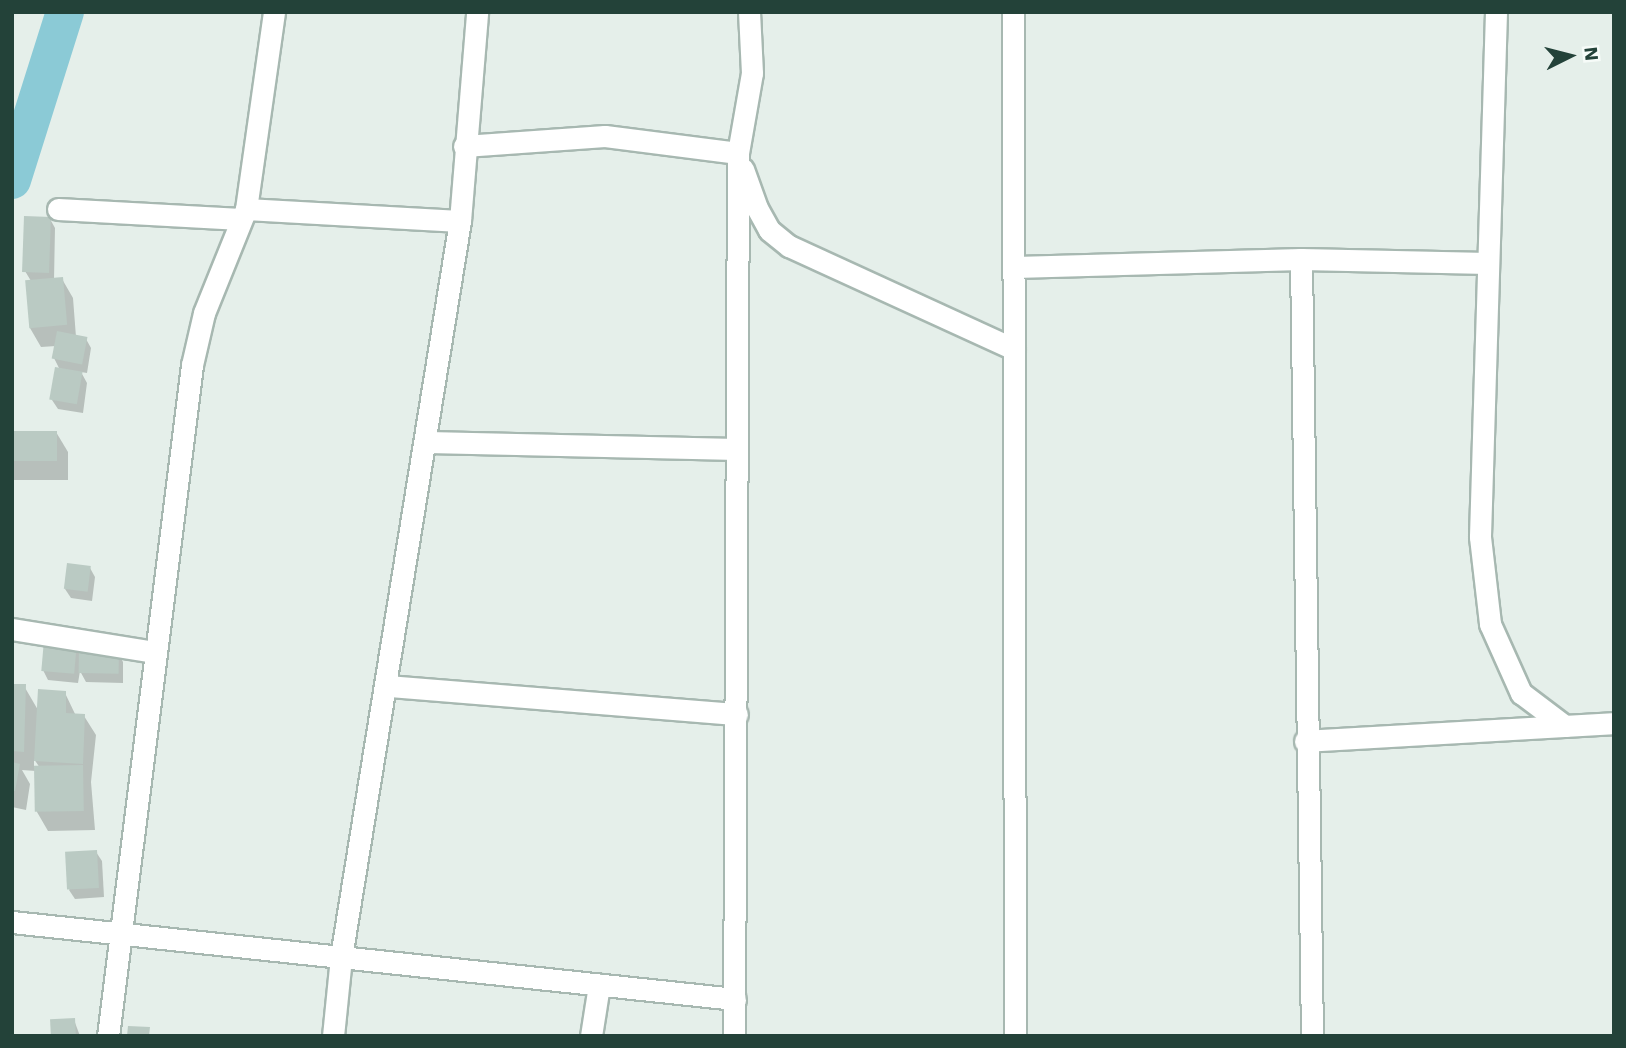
<!DOCTYPE html>
<html>
<head>
<meta charset="utf-8">
<style>
	body { margin:0 }
	#map { position:relative; width:1626px; height:1048px; overflow:hidden; background:#e5efea; font-family:"Work Sans",sans-serif }
	div>[style] { position:absolute }
	.shadow>* { inset:0; background:#0003 }
	.canal>* { height:38px; margin:-19px; padding:0 19px; transform-origin:19px; border-radius:19px; background:#8bcad6 }
	.building>* { inset:0; background:#bacac3; transform-origin:0 0 }
	.roads { filter:drop-shadow(2px 0 #a7b8b1) drop-shadow(-2px 0 #a7b8b1) drop-shadow(0 2px #a7b8b1) drop-shadow(0 -2px #a7b8b1) }
	.minor>* { height:21px; margin:-10.5px; padding:0 10.5px; transform-origin:10.5px; border-radius:10.5px; background:#fff }
	span { translate:-50% -50%; white-space:nowrap; text-align:center; line-height:1.15; -webkit-text-stroke:7px #f6fbf8; paint-order:stroke }
	.frame { position:absolute; inset:0; border:14px solid #234239; pointer-events:none }
	.north { position:absolute; left:1535px; top:21px; width:70px; height:70px; -webkit-text-stroke:5px #f6fbf8; paint-order:stroke; rotate:84deg; font-size:19px; font-weight:700; line-height:28px; text-align:center; color:#234239 }
	.north::after { content:''; display:block; margin:auto; width:24px; height:32px; background:#234239; clip-path:polygon(50% 0,100% 100%,50% 72%,0 100%) }
</style>
</head>
<body>
<div id="map">
	<div class="shadow">
		<div style="clip-path:polygon(50px 219px,55px 228px,54px 280px,62px 279px,73px 298px,76px 337px,86px 339px,91px 348px,87px 373px,81px 372px,87px 383px,83px 413px,58px 409px,52px 400px,60px 370px,54px 358px,56px 346px,41px 347px,30px 328px,31px 281px,25px 271px)"></div>
		<div style="clip-path:polygon(12px 432px,56px 432px,68px 452px,68px 480px,12px 480px)"></div>
		<div style="clip-path:polygon(90px 568px,95px 577px,92px 601px,71px 598px,65px 589px)"></div>
		<div style="clip-path:polygon(76px 645px,118px 653px,123px 662px,123px 683px,86px 682px,80px 671px,78px 683px,48px 680px,43px 670px)"></div>
		<div style="clip-path:polygon(evenodd,12px 686px,24px 686px,38px 710px,65px 693px,76px 716px,84px 716px,96px 735px,91px 782px,95px 830px,48px 831px,37px 812px,36px 771px,22px 770px,30px 784px,26px 810px,12px 807px,12px 686px,34px 759px,40px 768px,34px 768px,34px 759px)"></div>
		<div style="clip-path:polygon(96px 852px,102px 861px,104px 897px,75px 899px,69px 890px)"></div>
		<div style="clip-path:polygon(74px 1020px,80px 1036px,52px 1036px)"></div>
	</div>
	<div class="canal">
		<div style="left:12px;top:180px;width:176px;rotate:-72.5deg"></div>
	</div>
	<div class="building">
		<div style="left:24px;top:216px;width:27px;height:56px;rotate:2deg"></div>
		<div style="left:63px;top:277px;width:48px;height:38px;rotate:85deg"></div>
		<div style="left:57px;top:331px;width:31px;height:28px;rotate:11deg"></div>
		<div style="left:55px;top:367px;width:28px;height:33px;rotate:10deg"></div>
		<div style="left:12px;top:431px;width:45px;height:30px"></div>
		<div style="left:67px;top:563px;width:24px;height:26px;rotate:7deg"></div>
		<div style="left:44px;top:640px;width:33px;height:31px;rotate:5deg"></div>
		<div style="left:79px;top:650px;width:40px;height:23px;rotate:1deg"></div>
		<div style="clip-path:polygon(12px 684px,26px 684px,24px 752px,12px 751px)"></div>
		<div style="clip-path:polygon(38px 689px,66px 691px,66px 713px,85px 714px,83px 764px,34px 761px)"></div>
		<div style="clip-path:polygon(12px 762px,20px 764px,15px 791px,12px 791px)"></div>
		<div style="left:83px;top:765px;width:46px;height:49px;rotate:89deg"></div>
		<div style="left:97px;top:850px;width:38px;height:32px;rotate:87deg"></div>
		<div style="left:75px;top:1018px;width:18px;height:25px;rotate:87deg"></div>
		<div style="clip-path:polygon(128px 1026px,150px 1027px,149px 1036px,127px 1036px)"></div>
	</div>
	<div class="roads">
		<div class="minor">
			<div style="left:1013px;top:12px;width:1024px;rotate:89.89deg"></div>
			<div style="left:1496px;top:12px;width:525px;rotate:91.75deg"></div>
			<div style="left:1480px;top:537px;width:88px;rotate:83.4deg"></div>
			<div style="left:1490px;top:624px;width:76px;rotate:65.8deg"></div>
			<div style="left:1521px;top:693px;width:55px;rotate:36.9deg"></div>
			<div style="left:464px;top:146px;width:141px;rotate:-4.1deg"></div>
			<div style="left:605px;top:136px;width:134px;rotate:7.3deg"></div>
			<div style="left:743px;top:169px;width:41px;rotate:70.3deg"></div>
			<div style="left:757px;top:208px;width:25px;rotate:61deg"></div>
			<div style="left:769px;top:230px;width:26px;rotate:39deg"></div>
			<div style="left:789px;top:246px;width:247px;rotate:24.6deg"></div>
			<div style="left:58px;top:209px;width:183px;rotate:3.1deg"></div>
			<div style="left:246px;top:209px;width:214px;rotate:3.2deg"></div>
			<div style="left:1301px;top:259px;width:777px;rotate:89.19deg"></div>
			<div style="left:1015px;top:267px;width:286px;rotate:-1.6deg"></div>
			<div style="left:1301px;top:259px;width:187px;rotate:1.2deg"></div>
			<div style="left:427px;top:442px;width:310px;rotate:1.3deg"></div>
			<div style="left:12px;top:629px;width:144px;rotate:9.2deg"></div>
			<div style="left:388px;top:686px;width:350px;rotate:4.6deg"></div>
			<div style="left:1305px;top:741px;width:310px;rotate:-3.3deg"></div>
			<div style="left:12px;top:922px;width:727px;rotate:6.08deg"></div>
			<div style="left:108px;top:1036px;width:676px;rotate:-82.86deg"></div>
			<div style="left:192px;top:365px;width:53px;rotate:-77deg"></div>
			<div style="left:204px;top:313px;width:112px;rotate:-68deg"></div>
			<div style="left:246px;top:209px;width:199px;rotate:-81.9deg"></div>
			<div style="left:333px;top:1036px;width:79px;rotate:-84.2deg"></div>
			<div style="left:341px;top:957px;width:746px;rotate:-80.82deg"></div>
			<div style="left:460px;top:221px;width:210px;rotate:-85.3deg"></div>
			<div style="left:591px;top:1036px;width:52px;rotate:-81.1deg"></div>
			<div style="left:734px;top:1036px;width:883px;rotate:-89.74deg"></div>
			<div style="left:738px;top:153px;width:81px;rotate:-80.1deg"></div>
			<div style="left:752px;top:73px;width:61px;rotate:-92.8deg"></div>
		</div>
	</div>
	<div class="frame"></div>
	<div class="north">N</div>
</div>
</body>
</html>
